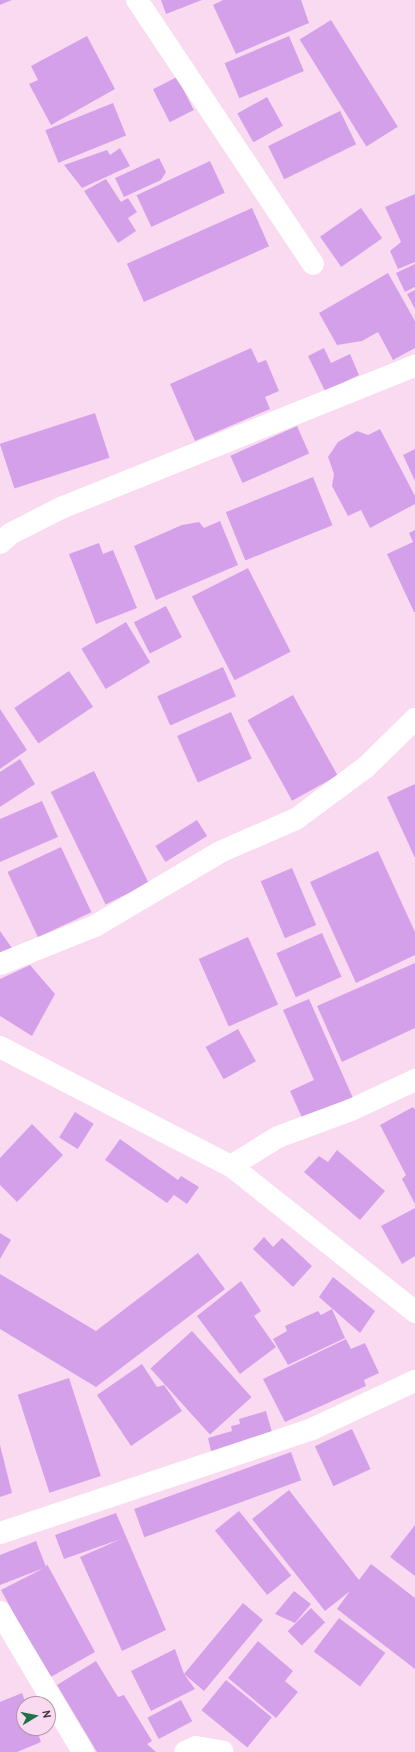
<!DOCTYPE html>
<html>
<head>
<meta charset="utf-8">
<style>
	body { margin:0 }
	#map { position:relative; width:415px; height:1752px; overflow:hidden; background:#fadaf1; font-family:"PT Sans",sans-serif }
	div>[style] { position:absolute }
	.building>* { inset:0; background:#d5a0ea; transform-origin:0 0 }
	.minor>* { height:22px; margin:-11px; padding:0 11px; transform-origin:11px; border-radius:11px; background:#fff }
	span { translate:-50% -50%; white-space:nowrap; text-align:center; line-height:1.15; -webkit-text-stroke:3px #fadaf1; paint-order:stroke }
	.north { position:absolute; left:16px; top:1696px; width:40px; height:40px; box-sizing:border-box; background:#fadaf1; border:1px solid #b296aa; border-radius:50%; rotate:80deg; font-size:11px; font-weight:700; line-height:16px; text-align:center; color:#45303f }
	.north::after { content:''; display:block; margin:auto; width:14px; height:18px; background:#1b7346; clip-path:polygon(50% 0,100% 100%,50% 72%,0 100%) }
</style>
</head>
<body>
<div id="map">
	<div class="building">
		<div style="clip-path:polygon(0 0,12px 0,0 5px)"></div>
		<div style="clip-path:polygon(161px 0,202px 0,166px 14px)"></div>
		<div style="clip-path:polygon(223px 0,301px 0,309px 23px,236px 54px,213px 5px)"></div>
		<div style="left:331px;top:20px;width:126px;height:37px;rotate:58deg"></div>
		<div style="clip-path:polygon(87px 36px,115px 89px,51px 125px,29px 84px,38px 80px,31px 66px)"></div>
		<div style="left:289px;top:36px;width:38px;height:70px;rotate:67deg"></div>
		<div style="left:177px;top:77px;width:37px;height:27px;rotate:63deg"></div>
		<div style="left:267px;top:97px;width:33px;height:34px;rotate:61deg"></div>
		<div style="left:113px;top:103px;width:35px;height:73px;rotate:68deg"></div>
		<div style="left:340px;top:111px;width:37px;height:80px;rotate:64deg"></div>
		<div style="clip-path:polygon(120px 148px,130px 166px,82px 188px,64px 165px,107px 150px,110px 155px)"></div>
		<div style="clip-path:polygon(159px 158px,166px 172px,161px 180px,124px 197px,115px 178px)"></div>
		<div style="left:210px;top:161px;width:35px;height:81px;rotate:65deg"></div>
		<div style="clip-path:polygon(106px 179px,121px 202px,128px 198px,137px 212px,128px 218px,136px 231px,118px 243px,84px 191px)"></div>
		<div style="clip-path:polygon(415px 194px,415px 262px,398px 269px,390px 251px,401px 242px,385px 207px)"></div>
		<div style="left:252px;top:208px;width:42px;height:137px;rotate:66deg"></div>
		<div style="left:361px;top:208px;width:37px;height:50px;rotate:55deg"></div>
		<div style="clip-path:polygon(415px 264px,415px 287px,405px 292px,396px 273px)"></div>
		<div style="clip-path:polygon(388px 273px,415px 321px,415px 348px,393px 360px,378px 332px,362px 341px,337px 345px,319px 313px)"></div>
		<div style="clip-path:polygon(415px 290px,415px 309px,407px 294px)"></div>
		<div style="clip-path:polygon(251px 348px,258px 363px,266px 360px,279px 391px,265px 397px,270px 409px,195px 441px,170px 384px)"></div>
		<div style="clip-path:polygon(324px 348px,331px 363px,350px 354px,359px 375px,325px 391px,308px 356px)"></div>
		<div style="left:95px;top:413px;width:47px;height:100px;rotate:72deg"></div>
		<div style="left:297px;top:426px;width:30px;height:73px;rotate:66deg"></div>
		<div style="clip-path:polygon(380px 429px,415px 496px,415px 504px,370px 528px,361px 510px,348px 516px,332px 486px,334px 474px,328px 457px,338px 442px,357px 431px,368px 435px)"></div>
		<div style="clip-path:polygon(415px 449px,415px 481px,403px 455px)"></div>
		<div style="left:313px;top:477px;width:52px;height:94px;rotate:68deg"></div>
		<div style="clip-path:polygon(220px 521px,238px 565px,156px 600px,134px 546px,182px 525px,199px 522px,204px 528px)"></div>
		<div style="clip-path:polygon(415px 530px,415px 612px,414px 612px,387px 554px,413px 542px,409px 533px)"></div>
		<div style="clip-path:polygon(99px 543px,103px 554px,113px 550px,137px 608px,96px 624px,69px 554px)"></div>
		<div style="left:248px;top:568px;width:94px;height:63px;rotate:63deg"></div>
		<div style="left:166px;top:606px;width:35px;height:36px;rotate:63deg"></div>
		<div style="left:126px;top:622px;width:47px;height:52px;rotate:59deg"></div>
		<div style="left:223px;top:667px;width:32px;height:72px;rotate:66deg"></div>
		<div style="left:69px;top:671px;width:43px;height:66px;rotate:56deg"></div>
		<div style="left:293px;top:695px;width:92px;height:52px;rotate:61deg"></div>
		<div style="clip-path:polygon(0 709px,27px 750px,0 769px)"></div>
		<div style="left:231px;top:712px;width:51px;height:59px;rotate:66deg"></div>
		<div style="clip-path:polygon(20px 759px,35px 784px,0 807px,0 772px)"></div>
		<div style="left:94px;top:771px;width:125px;height:48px;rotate:64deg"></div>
		<div style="clip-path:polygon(415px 784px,415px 858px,387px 797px)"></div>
		<div style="clip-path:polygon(42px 801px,58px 837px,0 862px,0 819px)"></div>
		<div style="left:197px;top:820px;width:19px;height:49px;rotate:58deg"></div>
		<div style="left:61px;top:847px;width:72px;height:59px;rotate:65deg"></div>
		<div style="clip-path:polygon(378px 851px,415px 932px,415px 955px,356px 983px,310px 882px)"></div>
		<div style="left:292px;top:868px;width:62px;height:34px;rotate:67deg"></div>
		<div style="clip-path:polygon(0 931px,14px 951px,0 961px)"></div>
		<div style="left:322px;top:933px;width:48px;height:50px;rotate:66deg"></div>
		<div style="left:248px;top:937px;width:74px;height:54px;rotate:66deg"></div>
		<div style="clip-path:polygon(415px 963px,415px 1028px,342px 1062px,317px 1006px)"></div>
		<div style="clip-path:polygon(30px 965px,55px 994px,32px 1036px,0 1016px,0 979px)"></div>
		<div style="clip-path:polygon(309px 999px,353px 1098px,303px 1120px,290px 1091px,314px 1080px,283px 1010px)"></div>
		<div style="left:238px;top:1029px;width:37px;height:37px;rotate:61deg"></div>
		<div style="clip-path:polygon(413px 1107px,415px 1110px,415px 1204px,402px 1179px,406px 1175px,380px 1125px)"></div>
		<div style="left:75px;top:1112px;width:22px;height:30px;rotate:32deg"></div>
		<div style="clip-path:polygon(32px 1124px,63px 1155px,17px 1202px,0 1185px,0 1158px)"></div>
		<div style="clip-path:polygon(120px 1139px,178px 1180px,181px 1176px,199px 1187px,187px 1204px,174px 1195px,167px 1203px,105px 1160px)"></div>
		<div style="clip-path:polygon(337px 1150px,385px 1191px,360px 1220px,304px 1172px,319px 1156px,328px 1162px)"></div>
		<div style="clip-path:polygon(415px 1208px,415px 1256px,402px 1264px,381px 1226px)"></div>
		<div style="clip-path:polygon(0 1233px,11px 1240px,0 1259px)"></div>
		<div style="clip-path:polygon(264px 1237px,273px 1247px,282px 1238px,312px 1266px,293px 1287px,253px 1249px)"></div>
		<div style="clip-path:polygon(198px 1253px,225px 1289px,96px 1387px,0 1329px,0 1274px,96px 1331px)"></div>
		<div style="clip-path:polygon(333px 1277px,375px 1311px,360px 1333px,319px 1297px)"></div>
		<div style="clip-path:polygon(241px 1281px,261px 1311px,254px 1316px,276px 1347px,240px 1374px,197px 1316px)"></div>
		<div style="clip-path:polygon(332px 1309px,345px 1338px,288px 1365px,273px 1339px,287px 1331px,285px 1326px,318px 1311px,321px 1315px)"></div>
		<div style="left:192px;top:1331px;width:89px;height:56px;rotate:48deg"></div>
		<div style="clip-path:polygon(346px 1339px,351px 1349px,365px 1343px,379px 1373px,364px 1380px,366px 1386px,285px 1422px,263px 1379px)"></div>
		<div style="clip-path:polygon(142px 1364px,157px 1387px,164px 1385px,182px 1411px,131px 1446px,97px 1395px)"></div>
		<div style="left:69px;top:1378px;width:103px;height:54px;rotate:72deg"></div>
		<div style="clip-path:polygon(266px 1411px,274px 1439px,212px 1455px,208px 1438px,232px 1431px,231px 1426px,240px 1424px,239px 1419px)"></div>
		<div style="left:352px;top:1429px;width:44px;height:41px;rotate:65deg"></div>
		<div style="clip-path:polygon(0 1445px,12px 1493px,0 1497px)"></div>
		<div style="left:291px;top:1452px;width:30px;height:167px;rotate:70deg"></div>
		<div style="clip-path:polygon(289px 1490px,359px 1580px,371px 1564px,415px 1598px,415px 1669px,337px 1609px,350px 1591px,325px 1611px,252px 1519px)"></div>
		<div style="left:239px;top:1511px;width:83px;height:31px;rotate:51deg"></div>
		<div style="clip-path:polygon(116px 1513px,166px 1630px,122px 1651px,80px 1557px,121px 1539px,64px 1559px,55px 1535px)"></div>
		<div style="clip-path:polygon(415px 1525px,415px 1576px,390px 1557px)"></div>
		<div style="clip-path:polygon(36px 1541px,46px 1567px,47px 1564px,95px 1652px,49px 1678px,1px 1590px,44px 1568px,0 1585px,0 1555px)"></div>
		<div style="clip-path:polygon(294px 1591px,311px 1604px,295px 1623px,275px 1614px)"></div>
		<div style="clip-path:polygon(243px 1603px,263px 1620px,204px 1691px,184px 1674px,195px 1689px,151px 1711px,131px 1671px,175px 1649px,184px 1674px)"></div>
		<div style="left:311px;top:1608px;width:20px;height:33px;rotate:45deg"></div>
		<div style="left:339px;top:1618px;width:58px;height:42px;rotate:37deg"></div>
		<div style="clip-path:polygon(258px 1641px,293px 1671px,285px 1681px,298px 1692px,276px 1718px,228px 1678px)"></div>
		<div style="clip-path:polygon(96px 1661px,118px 1697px,124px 1695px,152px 1741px,147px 1744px,156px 1752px,97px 1752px,57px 1685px)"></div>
		<div style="left:226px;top:1680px;width:59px;height:39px;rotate:39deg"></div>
		<div style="clip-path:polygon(22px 1693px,26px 1704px,24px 1728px,36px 1728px,41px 1742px,17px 1752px,0 1752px,0 1702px)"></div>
		<div style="left:181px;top:1700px;width:24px;height:38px;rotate:62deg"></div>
	</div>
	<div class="minor">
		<div style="left:137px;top:0;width:317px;rotate:56.3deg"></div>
		<div style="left:0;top:543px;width:13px;rotate:-42deg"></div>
		<div style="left:10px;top:534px;width:57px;rotate:-27deg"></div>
		<div style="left:61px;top:508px;width:381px;rotate:-21.9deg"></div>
		<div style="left:0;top:964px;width:102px;rotate:-21.8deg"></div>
		<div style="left:95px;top:926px;width:145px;rotate:-30.6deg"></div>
		<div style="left:220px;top:852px;width:83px;rotate:-23.5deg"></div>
		<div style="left:296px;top:819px;width:87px;rotate:-36.6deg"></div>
		<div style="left:366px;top:767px;width:69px;rotate:-44.4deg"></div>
		<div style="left:0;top:1047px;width:260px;rotate:27.3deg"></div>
		<div style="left:231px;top:1166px;width:235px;rotate:38.4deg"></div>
		<div style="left:231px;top:1166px;width:55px;rotate:-31.7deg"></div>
		<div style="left:278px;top:1137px;width:78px;rotate:-20.3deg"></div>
		<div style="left:351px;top:1110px;width:71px;rotate:-25.1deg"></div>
		<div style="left:0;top:1533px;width:329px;rotate:-18.4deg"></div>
		<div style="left:312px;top:1429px;width:114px;rotate:-25deg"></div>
		<div style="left:0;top:1612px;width:163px;rotate:59.3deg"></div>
		<div style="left:185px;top:1752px;width:12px;rotate:-24deg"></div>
		<div style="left:196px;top:1747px;width:27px;rotate:10deg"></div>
	</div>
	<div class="north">N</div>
</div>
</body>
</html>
